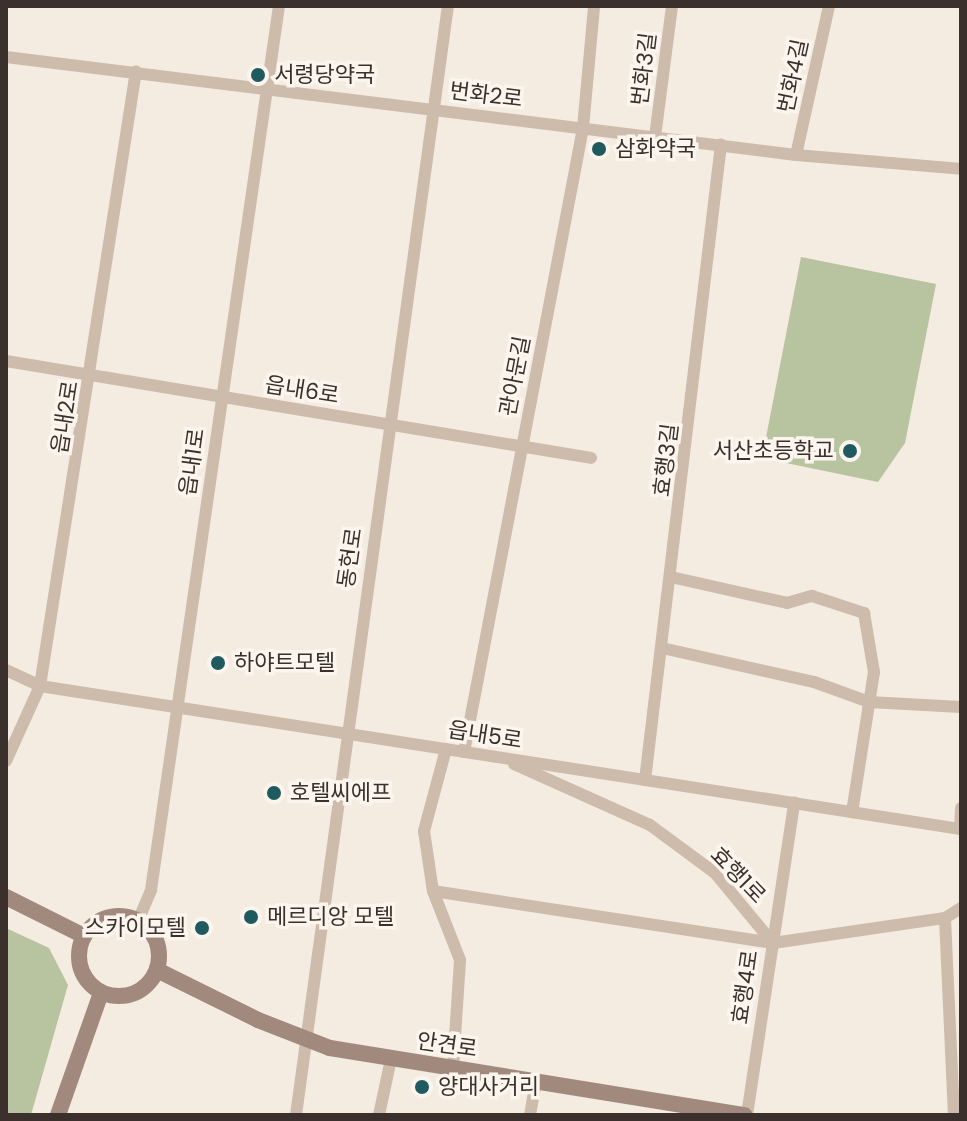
<!DOCTYPE html>
<html>
<head>
<meta charset="utf-8">
<style>
	body { margin:0 }
	#map { position:relative; width:967px; height:1121px; overflow:hidden; background:#f4ebe1; font-family:Poppins,"Noto Sans KR",sans-serif }
	div>[style] { position:absolute }
	.green>* { inset:0; background:#b8c4a0 }
	.minor>* { height:12px; margin:-6px; padding:0 6px; transform-origin:6px; border-radius:6px; background:#cdbbac }
	.secondary>* { height:16px; margin:-8px; padding:0 8px; transform-origin:8px; border-radius:8px; background:#a18a7d }
	.secondary>.ring { margin:-8px; padding:0; box-sizing:content-box; background:none; border:16px solid #a18a7d; border-radius:50% }
	.dots>* { width:22px; height:22px; translate:-50% -50%; box-sizing:border-box; border:4px solid #fbf5ee; border-radius:50% }
	span { translate:-50% -50%; white-space:nowrap; text-align:center; line-height:1.15; -webkit-text-stroke:7px #fbf5ee; paint-order:stroke }
	.street-label { font-size:22px; color:#3b302b }
	.poi-label { font-size:22px; color:#3b302b }
	.left { translate:0 -50%; text-align:left }
	.right { translate:-100% -50%; text-align:right }
	.frame { position:absolute; inset:0; border:8px solid #3b302b; pointer-events:none }
</style>
</head>
<body>
<div id="map">
	<div class="green">
		<div style="clip-path:polygon(801px 257px,936px 284px,905px 443px,878px 482px,762px 458px)"></div>
		<div style="clip-path:polygon(6px 928px,49px 948px,68px 985px,31px 1115px,6px 1115px)"></div>
	</div>
	<div class="minor">
		<div style="left:6px;top:57px;width:796px;rotate:7.07deg"></div>
		<div style="left:796px;top:155px;width:166px;rotate:4.8deg"></div>
		<div style="left:655px;top:137px;width:132px;rotate:-82.6deg"></div>
		<div style="left:796px;top:155px;width:153px;rotate:-77.5deg"></div>
		<div style="left:6px;top:361px;width:593px;rotate:9.41deg"></div>
		<div style="left:671px;top:577px;width:119px;rotate:12.6deg"></div>
		<div style="left:787px;top:603px;width:26px;rotate:-16deg"></div>
		<div style="left:812px;top:596px;width:55px;rotate:18.1deg"></div>
		<div style="left:864px;top:613px;width:60px;rotate:80.4deg"></div>
		<div style="left:874px;top:672px;width:142px;rotate:98.9deg"></div>
		<div style="left:662px;top:648px;width:156px;rotate:12.6deg"></div>
		<div style="left:814px;top:682px;width:59px;rotate:20deg"></div>
		<div style="left:869px;top:702px;width:92px;rotate:3.1deg"></div>
		<div style="left:6px;top:670px;width:38px;rotate:25deg"></div>
		<div style="left:40px;top:686px;width:932px;rotate:8.83deg"></div>
		<div style="left:446px;top:749px;width:85px;rotate:105deg"></div>
		<div style="left:424px;top:831px;width:61px;rotate:81.5deg"></div>
		<div style="left:433px;top:891px;width:74px;rotate:68.6deg"></div>
		<div style="left:460px;top:960px;width:108px;rotate:93.7deg"></div>
		<div style="left:464px;top:752px;width:635px;rotate:-79.2deg"></div>
		<div style="left:583px;top:128px;width:122px;rotate:-84.8deg"></div>
		<div style="left:6px;top:761px;width:82px;rotate:-65.6deg"></div>
		<div style="left:40px;top:686px;width:622px;rotate:-81.13deg"></div>
		<div style="left:514px;top:764px;width:149px;rotate:24.2deg"></div>
		<div style="left:650px;top:825px;width:81px;rotate:36.4deg"></div>
		<div style="left:715px;top:873px;width:91px;rotate:50.4deg"></div>
		<div style="left:645px;top:780px;width:640px;rotate:-83.18deg"></div>
		<div style="left:960px;top:829px;width:21px;rotate:-87deg"></div>
		<div style="left:433px;top:891px;width:344px;rotate:8.7deg"></div>
		<div style="left:773px;top:943px;width:174px;rotate:-8.3deg"></div>
		<div style="left:945px;top:918px;width:19px;rotate:-32deg"></div>
		<div style="left:945px;top:918px;width:197px;rotate:87.4deg"></div>
		<div style="left:138px;top:921px;width:34px;rotate:-67deg"></div>
		<div style="left:151px;top:890px;width:893px;rotate:-81.76deg"></div>
		<div style="left:296px;top:1115px;width:1119px;rotate:-82.2deg"></div>
		<div style="left:379px;top:1115px;width:57px;rotate:-77.9deg"></div>
		<div style="left:530px;top:1115px;width:35px;rotate:-80deg"></div>
		<div style="left:747px;top:1115px;width:316px;rotate:-81.4deg"></div>
	</div>
	<div class="secondary">
		<div style="left:6px;top:897px;width:87px;rotate:26.6deg"></div>
		<div class="ring" style="left:79px;top:916px;width:64px;height:64px"></div>
		<div style="left:157px;top:970px;width:113px;rotate:26.3deg"></div>
		<div style="left:258px;top:1020px;width:77px;rotate:21.3deg"></div>
		<div style="left:330px;top:1048px;width:420px;rotate:9.2deg"></div>
		<div style="left:58px;top:1115px;width:129px;rotate:-70.6deg"></div>
	</div>
	<div class="dots">
		<div style="left:258px;top:75px;background:#1f5a5e"></div>
		<div style="left:599px;top:149px;background:#1f5a5e"></div>
		<div style="left:850px;top:451px;background:#1f5a5e"></div>
		<div style="left:218px;top:663px;background:#1f5a5e"></div>
		<div style="left:274px;top:793px;background:#1f5a5e"></div>
		<div style="left:251px;top:917px;background:#1f5a5e"></div>
		<div style="left:202px;top:928px;background:#1f5a5e"></div>
		<div style="left:422px;top:1087px;background:#1f5a5e"></div>
	</div>
	<div class="street-label">
		<span style="left:644px;top:69px;rotate:-83deg">번화3길</span>
		<span style="left:793px;top:76px;rotate:-78deg">번화4길</span>
		<span style="left:486px;top:95px;rotate:7deg">번화2로</span>
		<span style="left:515px;top:376px;rotate:-79deg">관아문길</span>
		<span style="left:302px;top:390px;rotate:9deg">읍내6로</span>
		<span style="left:65px;top:417px;rotate:-81deg">읍내2로</span>
		<span style="left:666px;top:460px;rotate:-83deg">효행3길</span>
		<span style="left:192px;top:462px;rotate:-82deg">읍내1로</span>
		<span style="left:350px;top:558px;rotate:-82deg">동헌로</span>
		<span style="left:485px;top:735px;rotate:9deg">읍내5로</span>
		<span style="left:738px;top:875px;rotate:46deg">효행1로</span>
		<span style="left:745px;top:987px;rotate:-82deg">효행4로</span>
		<span style="left:447px;top:1045px;rotate:8deg">안견로</span>
	</div>
	<div class="poi-label">
		<span class="left" style="left:274px;top:75px">서령당약국</span>
		<span class="left" style="left:615px;top:149px">삼화약국</span>
		<span class="right" style="left:834px;top:451px">서산초등학교</span>
		<span class="left" style="left:234px;top:663px">하야트모텔</span>
		<span class="left" style="left:290px;top:793px">호텔씨에프</span>
		<span class="left" style="left:267px;top:917px">메르디앙 모텔</span>
		<span class="right" style="left:186px;top:928px">스카이모텔</span>
		<span class="left" style="left:438px;top:1087px">양대사거리</span>
	</div>
	<div class="frame"></div>
</div>
</body>
</html>
